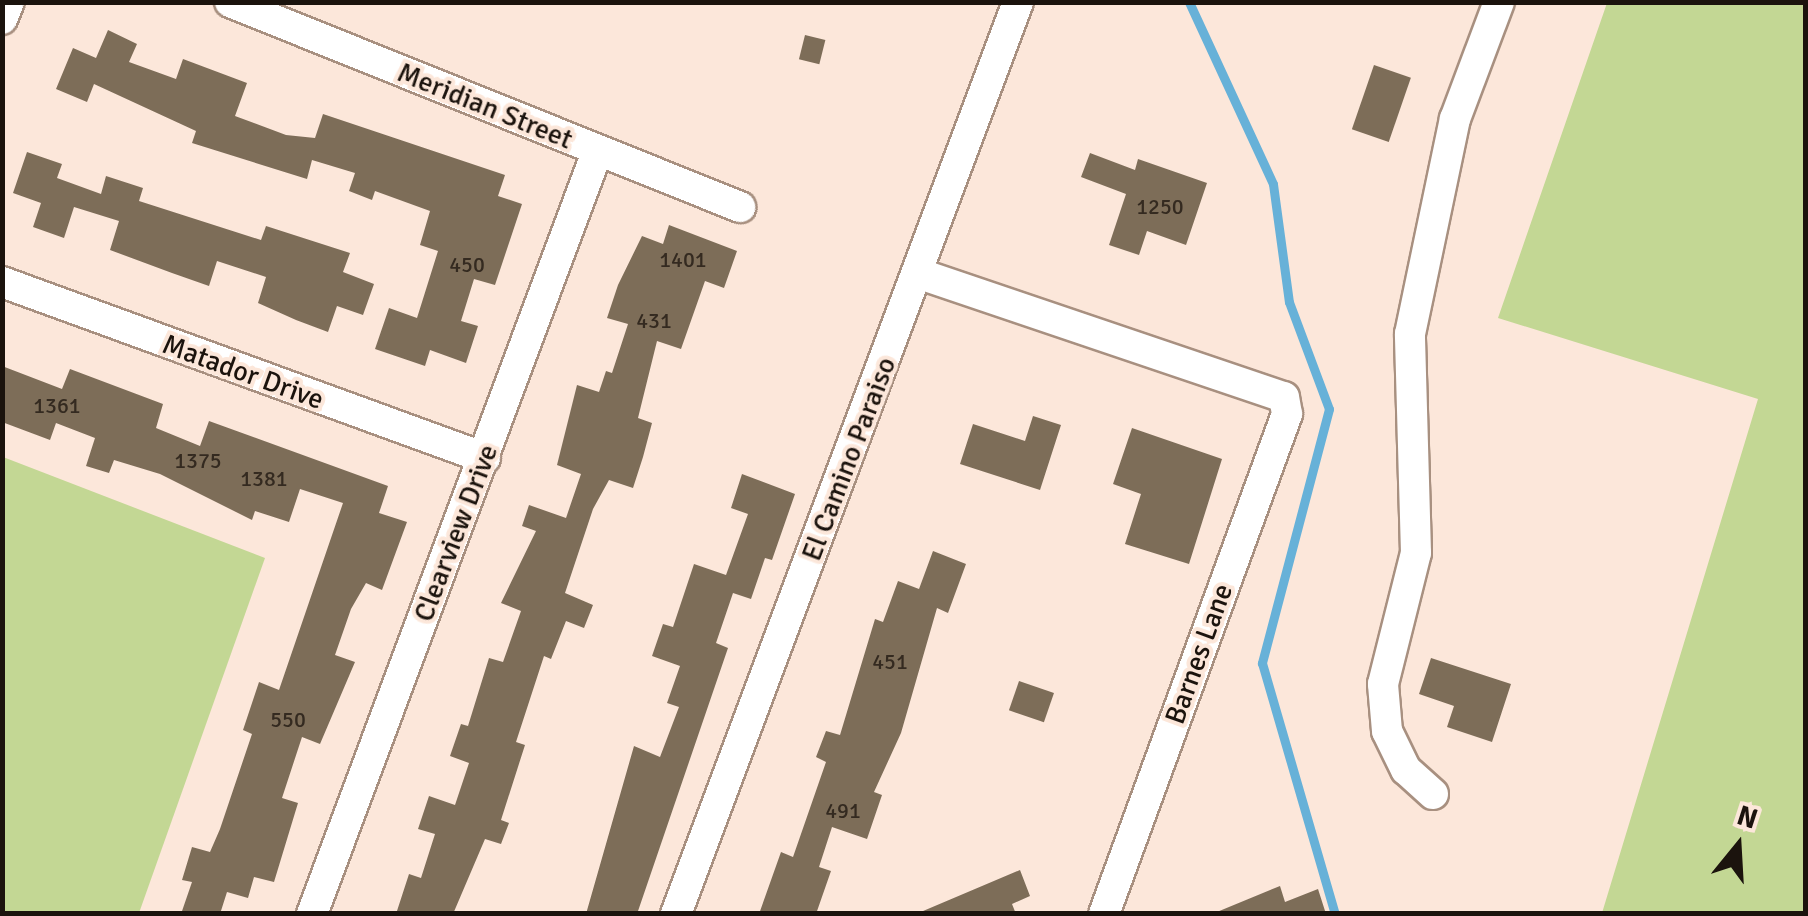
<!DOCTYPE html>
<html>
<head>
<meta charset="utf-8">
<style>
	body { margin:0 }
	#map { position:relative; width:1808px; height:916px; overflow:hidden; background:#fce7da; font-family:Signika,sans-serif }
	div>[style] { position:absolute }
	.green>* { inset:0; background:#c3d794 }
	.stream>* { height:9px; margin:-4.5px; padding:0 4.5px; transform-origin:4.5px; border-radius:4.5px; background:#67b1d8 }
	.building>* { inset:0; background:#7d6d58; transform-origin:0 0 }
	.roads { filter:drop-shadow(2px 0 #a89080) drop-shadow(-2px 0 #a89080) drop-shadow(0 2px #a89080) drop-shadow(0 -2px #a89080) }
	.minor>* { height:30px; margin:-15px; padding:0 15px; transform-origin:15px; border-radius:15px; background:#fff }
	span { translate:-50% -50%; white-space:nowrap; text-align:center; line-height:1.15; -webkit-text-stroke:8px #fce7da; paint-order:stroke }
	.number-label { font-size:22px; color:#342a20 }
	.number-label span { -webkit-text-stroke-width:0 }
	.street-label { font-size:28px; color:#1b130d }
	.frame { position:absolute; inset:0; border:5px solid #1b130d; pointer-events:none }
	.north { position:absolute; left:1688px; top:796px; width:100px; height:100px; -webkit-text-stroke:8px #fce7da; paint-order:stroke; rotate:18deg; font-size:28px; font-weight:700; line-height:40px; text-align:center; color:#1b130d }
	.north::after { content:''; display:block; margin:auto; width:35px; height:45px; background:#1b130d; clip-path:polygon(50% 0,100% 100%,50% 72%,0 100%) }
</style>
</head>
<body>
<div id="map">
	<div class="green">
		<div style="clip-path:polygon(1607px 3px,1805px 3px,1805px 913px,1602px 913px,1758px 399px,1498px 318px)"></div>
		<div style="clip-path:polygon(3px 457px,265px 558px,139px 913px,3px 913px)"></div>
	</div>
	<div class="stream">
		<div style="left:1189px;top:2px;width:200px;rotate:65.2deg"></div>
		<div style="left:1273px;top:184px;width:119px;rotate:82.3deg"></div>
		<div style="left:1289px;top:302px;width:114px;rotate:69.5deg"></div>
		<div style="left:1329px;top:409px;width:263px;rotate:104.8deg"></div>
		<div style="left:1262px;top:663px;width:261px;rotate:73.8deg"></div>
	</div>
	<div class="building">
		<div style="clip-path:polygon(108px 30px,137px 44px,129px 62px,176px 79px,183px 59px,247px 83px,235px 116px,286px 135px,315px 138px,323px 114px,505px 175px,498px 196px,522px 204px,495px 285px,474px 279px,461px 321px,478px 326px,466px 363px,430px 350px,425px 366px,375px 349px,389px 308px,417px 318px,438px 251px,420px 245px,430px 211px,375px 191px,372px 200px,349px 191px,355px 173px,312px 160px,307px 179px,192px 143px,196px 131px,94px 84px,87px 102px,56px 89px,73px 48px,96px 58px)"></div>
		<div style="left:805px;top:35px;width:21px;height:25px;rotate:14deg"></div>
		<div style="left:1374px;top:65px;width:39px;height:68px;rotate:19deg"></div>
		<div style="clip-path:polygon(27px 152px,62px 164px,57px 178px,101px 194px,106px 176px,143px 188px,139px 201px,261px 240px,266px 226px,350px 253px,343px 272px,374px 284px,363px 315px,337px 306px,328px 332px,296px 320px,258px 303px,266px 277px,217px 261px,209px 286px,172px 273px,110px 250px,119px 221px,74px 207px,64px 238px,33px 227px,41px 203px,13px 193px)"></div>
		<div style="clip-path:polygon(1090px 153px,1135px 170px,1138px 159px,1207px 183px,1186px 245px,1147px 231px,1139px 255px,1109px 245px,1126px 194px,1081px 177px)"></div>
		<div style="clip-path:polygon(669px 225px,737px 251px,724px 288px,705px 281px,681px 349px,657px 341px,638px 418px,652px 423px,643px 457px,633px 488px,609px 480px,593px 509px,565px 593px,593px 605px,584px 628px,566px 621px,551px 659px,544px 656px,516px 742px,525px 745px,501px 820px,509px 823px,501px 844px,485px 839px,453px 914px,396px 914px,409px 874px,421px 878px,435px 834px,418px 829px,429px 796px,455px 805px,469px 763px,450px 756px,461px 724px,468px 726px,489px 658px,503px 662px,521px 611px,501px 603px,536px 531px,522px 526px,529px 505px,566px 518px,581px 474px,557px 465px,577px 385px,599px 392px,606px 371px,612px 373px,628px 324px,607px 318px,618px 285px,642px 236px,663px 244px)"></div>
		<div style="clip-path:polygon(2px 366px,62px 389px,70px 369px,163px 404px,156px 428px,200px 446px,209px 421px,388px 486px,379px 513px,407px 522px,382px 590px,366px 583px,351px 609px,335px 655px,355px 662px,320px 744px,302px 737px,282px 798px,298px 803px,274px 882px,254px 877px,248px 898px,227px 892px,220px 914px,181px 914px,192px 882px,182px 880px,192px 847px,210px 852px,220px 829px,252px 734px,243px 730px,259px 682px,279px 690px,343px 503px,300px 489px,289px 522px,255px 511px,252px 520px,160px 474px,114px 460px,109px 473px,86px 466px,95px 438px,56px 423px,50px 440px,2px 422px)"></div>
		<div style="clip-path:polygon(1033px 416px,1061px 425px,1040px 490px,960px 464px,973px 424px,1025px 441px)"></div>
		<div style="clip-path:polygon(1132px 428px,1222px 459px,1189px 564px,1125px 544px,1141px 494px,1113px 484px)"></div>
		<div style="clip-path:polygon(742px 474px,795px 494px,772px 560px,765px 558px,751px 599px,733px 593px,716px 643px,728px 648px,637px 914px,586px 914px,634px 746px,660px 757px,679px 707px,667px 703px,680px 666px,652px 656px,663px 624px,673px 627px,694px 564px,726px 575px,748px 514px,731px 508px)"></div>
		<div style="clip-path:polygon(933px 551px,966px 564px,948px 613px,937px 608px,901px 733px,874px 792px,882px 795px,867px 839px,832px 827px,819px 867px,831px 871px,816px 914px,759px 914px,781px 852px,793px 857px,826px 762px,816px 757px,826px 731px,840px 735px,875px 619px,883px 622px,898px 581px,919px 589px)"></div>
		<div style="clip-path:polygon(1431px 658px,1511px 684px,1492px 742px,1447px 727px,1454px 706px,1419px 694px)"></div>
		<div style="left:1019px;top:681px;width:37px;height:31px;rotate:19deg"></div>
		<div style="clip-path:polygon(1020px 870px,1030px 896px,1012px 904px,1016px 914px,916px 914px)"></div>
		<div style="clip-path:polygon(1280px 886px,1285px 902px,1318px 889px,1326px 914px,1212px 914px)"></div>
	</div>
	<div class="roads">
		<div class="minor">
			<div style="left:230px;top:2px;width:550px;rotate:21.9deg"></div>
			<div style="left:2px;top:19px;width:18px;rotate:-68deg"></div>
			<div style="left:920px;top:274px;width:384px;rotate:18.7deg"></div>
			<div style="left:1284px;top:397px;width:17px;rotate:80deg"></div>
			<div style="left:1287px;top:414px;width:532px;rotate:110.1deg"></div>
			<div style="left:2px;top:282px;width:514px;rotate:20.02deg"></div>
			<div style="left:1433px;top:794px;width:36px;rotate:-138deg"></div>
			<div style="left:1406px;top:770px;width:43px;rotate:-116deg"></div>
			<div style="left:1387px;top:731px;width:47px;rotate:-94.9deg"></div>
			<div style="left:1383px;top:684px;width:135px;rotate:-75.9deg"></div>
			<div style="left:1416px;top:553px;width:219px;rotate:-91.6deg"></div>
			<div style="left:1410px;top:334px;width:220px;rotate:-78.2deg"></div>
			<div style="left:1455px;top:119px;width:125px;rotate:-69.4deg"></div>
			<div style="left:312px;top:914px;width:814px;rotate:-69.49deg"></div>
			<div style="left:676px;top:914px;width:974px;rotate:-69.44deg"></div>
		</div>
	</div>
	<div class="number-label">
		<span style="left:1160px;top:207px">1250</span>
		<span style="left:683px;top:260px">1401</span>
		<span style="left:467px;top:265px">450</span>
		<span style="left:654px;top:321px">431</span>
		<span style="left:57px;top:406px">1361</span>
		<span style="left:198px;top:461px">1375</span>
		<span style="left:264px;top:479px">1381</span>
		<span style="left:890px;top:662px">451</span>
		<span style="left:288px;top:720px">550</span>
		<span style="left:843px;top:811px">491</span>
	</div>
	<div class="street-label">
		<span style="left:485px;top:106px;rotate:22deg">Meridian Street</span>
		<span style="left:243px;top:372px;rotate:20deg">Matador Drive</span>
		<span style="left:849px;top:459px;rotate:-69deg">El Camino Paraiso</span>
		<span style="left:456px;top:533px;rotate:-69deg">Clearview Drive</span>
		<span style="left:1199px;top:654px;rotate:-70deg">Barnes Lane</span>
	</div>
	<div class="frame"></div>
	<div class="north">N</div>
</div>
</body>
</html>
